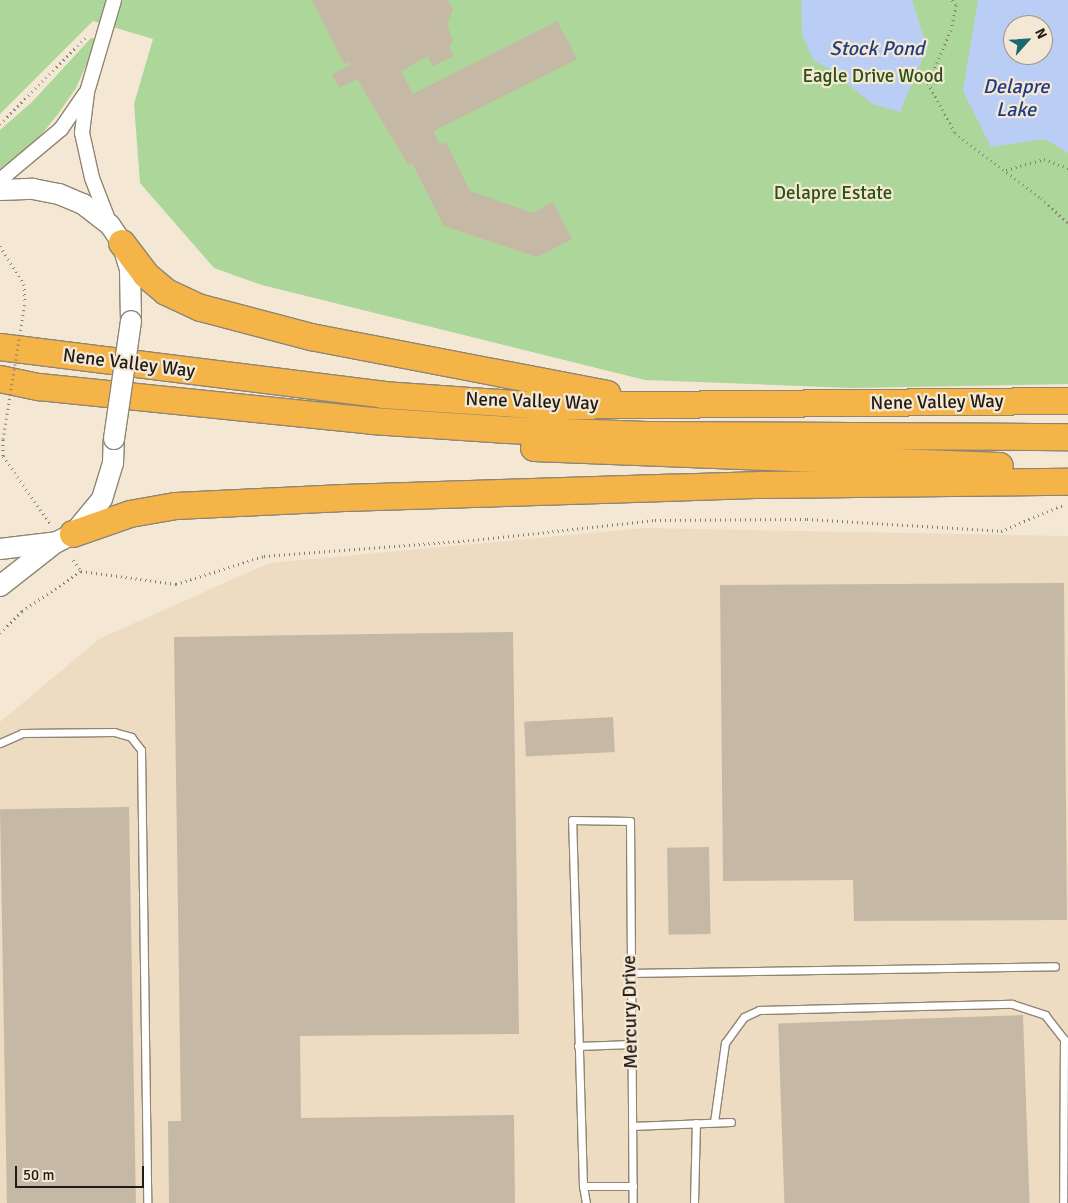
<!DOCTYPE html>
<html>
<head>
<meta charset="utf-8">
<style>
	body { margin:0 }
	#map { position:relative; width:1068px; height:1203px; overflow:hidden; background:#f4e8d4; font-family:Signika,sans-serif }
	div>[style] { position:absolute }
	.built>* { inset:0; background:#eddcc2 }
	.green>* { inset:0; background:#acd69a }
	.water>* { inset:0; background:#bacdf4 }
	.building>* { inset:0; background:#c5b9a6; transform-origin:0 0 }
	.path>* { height:3px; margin-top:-1.5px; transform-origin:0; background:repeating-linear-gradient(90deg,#857d70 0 1px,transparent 0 5px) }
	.roads { filter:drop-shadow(1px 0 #908573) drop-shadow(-1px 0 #908573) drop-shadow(0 1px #908573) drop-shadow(0 -1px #908573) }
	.lane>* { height:7px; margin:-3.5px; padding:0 3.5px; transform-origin:3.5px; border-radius:3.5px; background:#fff }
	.street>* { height:14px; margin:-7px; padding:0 7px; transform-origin:7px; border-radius:7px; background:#fff }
	.secondary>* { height:20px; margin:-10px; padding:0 10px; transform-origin:10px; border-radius:10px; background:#fff }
	.highway>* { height:26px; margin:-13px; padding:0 13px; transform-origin:13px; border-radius:13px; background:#f4b448 }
	.path-bridge>* { height:3px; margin-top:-1.5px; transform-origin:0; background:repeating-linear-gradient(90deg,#857d70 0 1px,transparent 0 5px) }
	.bridges { filter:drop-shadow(1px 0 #908573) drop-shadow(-1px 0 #908573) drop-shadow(0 1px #908573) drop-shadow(0 -1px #908573) }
	.secondary-bridge>* { height:20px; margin:-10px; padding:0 10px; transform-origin:10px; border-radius:10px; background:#fff }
	span { translate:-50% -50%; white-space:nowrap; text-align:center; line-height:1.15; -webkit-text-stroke:4.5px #f4e8d4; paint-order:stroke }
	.park-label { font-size:19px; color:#2a5213 }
	.street-label { font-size:19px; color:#201b14 }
	.water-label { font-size:20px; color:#1f3c85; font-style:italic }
	.north { position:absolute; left:1003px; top:15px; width:50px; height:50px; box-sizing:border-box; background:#f4e8d4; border:1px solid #9f9687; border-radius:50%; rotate:64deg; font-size:14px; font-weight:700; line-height:20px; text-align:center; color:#201b14 }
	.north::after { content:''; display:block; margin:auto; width:18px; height:22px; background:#1c6870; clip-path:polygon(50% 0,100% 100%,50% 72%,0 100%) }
	.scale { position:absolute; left:15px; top:1166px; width:129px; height:22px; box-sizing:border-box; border:2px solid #201b14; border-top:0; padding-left:6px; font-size:15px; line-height:18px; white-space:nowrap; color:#201b14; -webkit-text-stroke:4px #f4e8d4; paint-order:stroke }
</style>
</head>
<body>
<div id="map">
	<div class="built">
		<div style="clip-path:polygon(644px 528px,1068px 536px,1068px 1203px,0 1203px,0 722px,99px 639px,269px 563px)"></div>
	</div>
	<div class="green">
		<div style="clip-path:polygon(evenodd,0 0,1068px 0,1068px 384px,851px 388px,645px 380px,262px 285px,214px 268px,140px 183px,134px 104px,153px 39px,93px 21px,0 114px,0 0,1013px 25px,1043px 25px,1043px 55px,1013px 55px,1013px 25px)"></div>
		<div style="clip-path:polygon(91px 38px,94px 38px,96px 43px,76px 88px,58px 114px,37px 140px,0 169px,0 130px,32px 102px)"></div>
	</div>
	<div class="water">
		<div style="clip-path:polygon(801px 0,912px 0,927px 48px,900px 112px,872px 104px,830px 69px,814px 61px,802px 35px)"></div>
		<div style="clip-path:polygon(evenodd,978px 0,1068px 0,1068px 153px,1045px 139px,991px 147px,963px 91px,978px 0,1013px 25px,1043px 25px,1043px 55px,1013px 55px,1013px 25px)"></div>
	</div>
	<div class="building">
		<div style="clip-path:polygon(312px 0,448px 0,453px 9px,447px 26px,453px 40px,449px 47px,454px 56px,433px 66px,428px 56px,401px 71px,413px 94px,557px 21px,577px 59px,433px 131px,440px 145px,446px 142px,470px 191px,533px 213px,553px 202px,572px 239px,537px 257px,444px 226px,412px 163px,408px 165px,357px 79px,339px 88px,332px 74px,350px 65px,348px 62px,344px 64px)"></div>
		<div style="clip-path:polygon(1064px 583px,1067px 920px,854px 921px,853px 880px,723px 881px,720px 585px)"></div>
		<div style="clip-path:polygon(513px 632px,519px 1034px,300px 1036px,301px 1118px,514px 1115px,515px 1203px,169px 1203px,168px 1121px,181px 1121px,174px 637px)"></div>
		<div style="left:613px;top:717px;width:35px;height:89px;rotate:87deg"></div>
		<div style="left:129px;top:807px;width:396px;height:129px;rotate:89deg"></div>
		<div style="left:709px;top:847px;width:87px;height:42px;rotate:89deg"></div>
		<div style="left:1023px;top:1015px;width:188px;height:245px;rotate:88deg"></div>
	</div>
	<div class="path">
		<div style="left:952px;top:0;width:6px;rotate:51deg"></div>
		<div style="left:956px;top:5px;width:25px;rotate:101deg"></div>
		<div style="left:951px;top:30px;width:58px;rotate:113.5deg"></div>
		<div style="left:928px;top:83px;width:57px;rotate:61.6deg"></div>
		<div style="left:955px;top:133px;width:108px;rotate:37.1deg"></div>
		<div style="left:1041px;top:198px;width:37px;rotate:43deg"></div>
		<div style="left:0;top:124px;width:122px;rotate:-45.3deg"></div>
		<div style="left:1006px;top:170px;width:40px;rotate:-16deg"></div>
		<div style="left:1044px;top:159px;width:26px;rotate:21deg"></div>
		<div style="left:0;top:246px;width:45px;rotate:57.7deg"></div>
		<div style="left:24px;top:284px;width:17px;rotate:87deg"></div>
		<div style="left:3px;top:439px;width:17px;rotate:90deg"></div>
		<div style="left:3px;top:456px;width:82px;rotate:55deg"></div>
		<div style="left:73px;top:560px;width:14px;rotate:54deg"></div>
		<div style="left:0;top:633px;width:31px;rotate:-45deg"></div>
		<div style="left:22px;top:611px;width:71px;rotate:-34.1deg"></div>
		<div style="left:81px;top:571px;width:96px;rotate:7.8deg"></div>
		<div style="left:176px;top:584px;width:92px;rotate:-17.7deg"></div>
		<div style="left:264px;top:556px;width:210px;rotate:-4.4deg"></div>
		<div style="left:473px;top:540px;width:183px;rotate:-6.3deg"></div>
		<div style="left:655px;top:520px;width:152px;rotate:-0.4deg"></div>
		<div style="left:807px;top:519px;width:194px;rotate:3.5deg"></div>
		<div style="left:1001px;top:531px;width:67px;rotate:-22.8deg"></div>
	</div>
	<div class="roads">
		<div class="lane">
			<div style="left:0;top:743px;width:24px;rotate:-24deg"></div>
			<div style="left:22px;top:733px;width:92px;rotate:-0.6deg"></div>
			<div style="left:114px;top:732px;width:18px;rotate:16deg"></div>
			<div style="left:131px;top:737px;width:16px;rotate:52deg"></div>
			<div style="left:141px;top:750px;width:453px;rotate:89.2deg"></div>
			<div style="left:631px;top:973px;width:424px;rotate:-0.9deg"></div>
			<div style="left:578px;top:1046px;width:54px;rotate:-2.1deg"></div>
			<div style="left:714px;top:1122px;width:80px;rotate:-82.1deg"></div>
			<div style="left:725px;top:1043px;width:32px;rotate:-54deg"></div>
			<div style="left:744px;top:1017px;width:17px;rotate:-25deg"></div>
			<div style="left:759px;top:1010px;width:253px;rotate:-1.4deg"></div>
			<div style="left:1012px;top:1004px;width:35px;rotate:18deg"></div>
			<div style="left:1045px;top:1015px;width:31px;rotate:52deg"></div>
			<div style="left:1064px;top:1039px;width:164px;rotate:90.3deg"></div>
			<div style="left:632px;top:1126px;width:99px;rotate:-2.3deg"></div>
			<div style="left:583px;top:1186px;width:17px;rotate:80deg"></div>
			<div style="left:633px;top:1186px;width:50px;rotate:180deg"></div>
			<div style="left:583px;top:1186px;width:366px;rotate:-91.7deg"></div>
			<div style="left:572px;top:820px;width:58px;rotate:1deg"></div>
			<div style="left:630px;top:821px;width:382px;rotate:89.6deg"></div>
			<div style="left:694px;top:1203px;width:80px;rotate:-88.6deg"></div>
		</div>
		<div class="street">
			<div style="left:0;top:180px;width:80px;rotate:-39.9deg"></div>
			<div style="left:61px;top:129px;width:42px;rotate:-55.6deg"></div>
			<div style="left:109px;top:222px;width:47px;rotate:-111.1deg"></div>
			<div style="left:92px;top:178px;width:46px;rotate:-102.5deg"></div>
			<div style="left:82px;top:133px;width:41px;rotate:-83deg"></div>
			<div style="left:87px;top:92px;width:96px;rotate:-73.6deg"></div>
		</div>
		<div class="secondary">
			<div style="left:0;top:190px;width:33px;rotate:-2deg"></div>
			<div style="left:33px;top:189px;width:26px;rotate:11deg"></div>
			<div style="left:59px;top:194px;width:26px;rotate:23deg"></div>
			<div style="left:83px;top:204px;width:34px;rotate:38deg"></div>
			<div style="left:110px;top:225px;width:22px;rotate:56deg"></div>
			<div style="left:122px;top:243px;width:27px;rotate:73deg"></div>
			<div style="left:130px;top:269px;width:52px;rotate:88.9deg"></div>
			<div style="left:0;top:549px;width:57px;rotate:-7deg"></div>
			<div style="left:57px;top:542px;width:18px;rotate:-27deg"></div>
			<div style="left:73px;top:534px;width:45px;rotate:-50.4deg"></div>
			<div style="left:102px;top:499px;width:38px;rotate:-73deg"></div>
			<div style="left:113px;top:463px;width:24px;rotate:-88deg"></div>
			<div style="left:0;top:586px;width:70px;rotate:-38deg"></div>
		</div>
		<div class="highway">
			<div style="left:122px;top:243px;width:40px;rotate:53deg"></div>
			<div style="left:146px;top:275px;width:26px;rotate:40deg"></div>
			<div style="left:166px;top:292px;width:38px;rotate:25deg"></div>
			<div style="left:201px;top:308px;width:114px;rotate:14.8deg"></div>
			<div style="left:311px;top:337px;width:302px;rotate:10.9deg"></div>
			<div style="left:0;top:347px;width:386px;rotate:7.1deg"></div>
			<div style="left:383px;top:395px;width:161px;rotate:3.9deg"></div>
			<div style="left:544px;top:406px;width:524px;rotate:-0.55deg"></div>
			<div style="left:0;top:379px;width:40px;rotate:12deg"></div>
			<div style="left:39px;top:387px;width:335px;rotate:5.8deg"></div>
			<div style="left:372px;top:421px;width:135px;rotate:3.8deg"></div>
			<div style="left:507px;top:430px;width:140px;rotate:2deg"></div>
			<div style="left:647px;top:435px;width:421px;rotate:0.3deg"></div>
			<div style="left:534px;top:448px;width:466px;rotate:2.2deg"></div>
			<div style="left:73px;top:534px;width:60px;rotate:-19.3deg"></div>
			<div style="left:130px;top:514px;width:47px;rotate:-9.9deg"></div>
			<div style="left:176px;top:506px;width:168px;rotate:-2.7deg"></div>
			<div style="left:344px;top:498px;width:418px;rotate:-1.8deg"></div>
			<div style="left:762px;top:485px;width:306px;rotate:-0.6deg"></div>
		</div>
	</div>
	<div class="path-bridge">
		<div style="left:3px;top:439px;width:140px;rotate:-80.9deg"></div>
	</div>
	<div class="bridges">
		<div class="secondary-bridge">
			<div style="left:114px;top:439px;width:119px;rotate:-81.8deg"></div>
		</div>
	</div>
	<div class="park-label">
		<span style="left:873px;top:77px">Eagle Drive Wood</span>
		<span style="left:833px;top:194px">Delapre Estate</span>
	</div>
	<div class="street-label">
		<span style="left:129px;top:364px;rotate:7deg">Nene Valley Way</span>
		<span style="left:532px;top:402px;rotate:2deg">Nene Valley Way</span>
		<span style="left:937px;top:403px;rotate:-1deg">Nene Valley Way</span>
		<span style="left:631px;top:1012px;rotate:-91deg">Mercury Drive</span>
	</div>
	<div class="water-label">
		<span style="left:877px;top:48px">Stock Pond</span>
		<span style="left:1016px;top:98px">Delapre<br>Lake</span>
	</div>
	<div class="north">N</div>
	<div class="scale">50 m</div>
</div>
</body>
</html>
